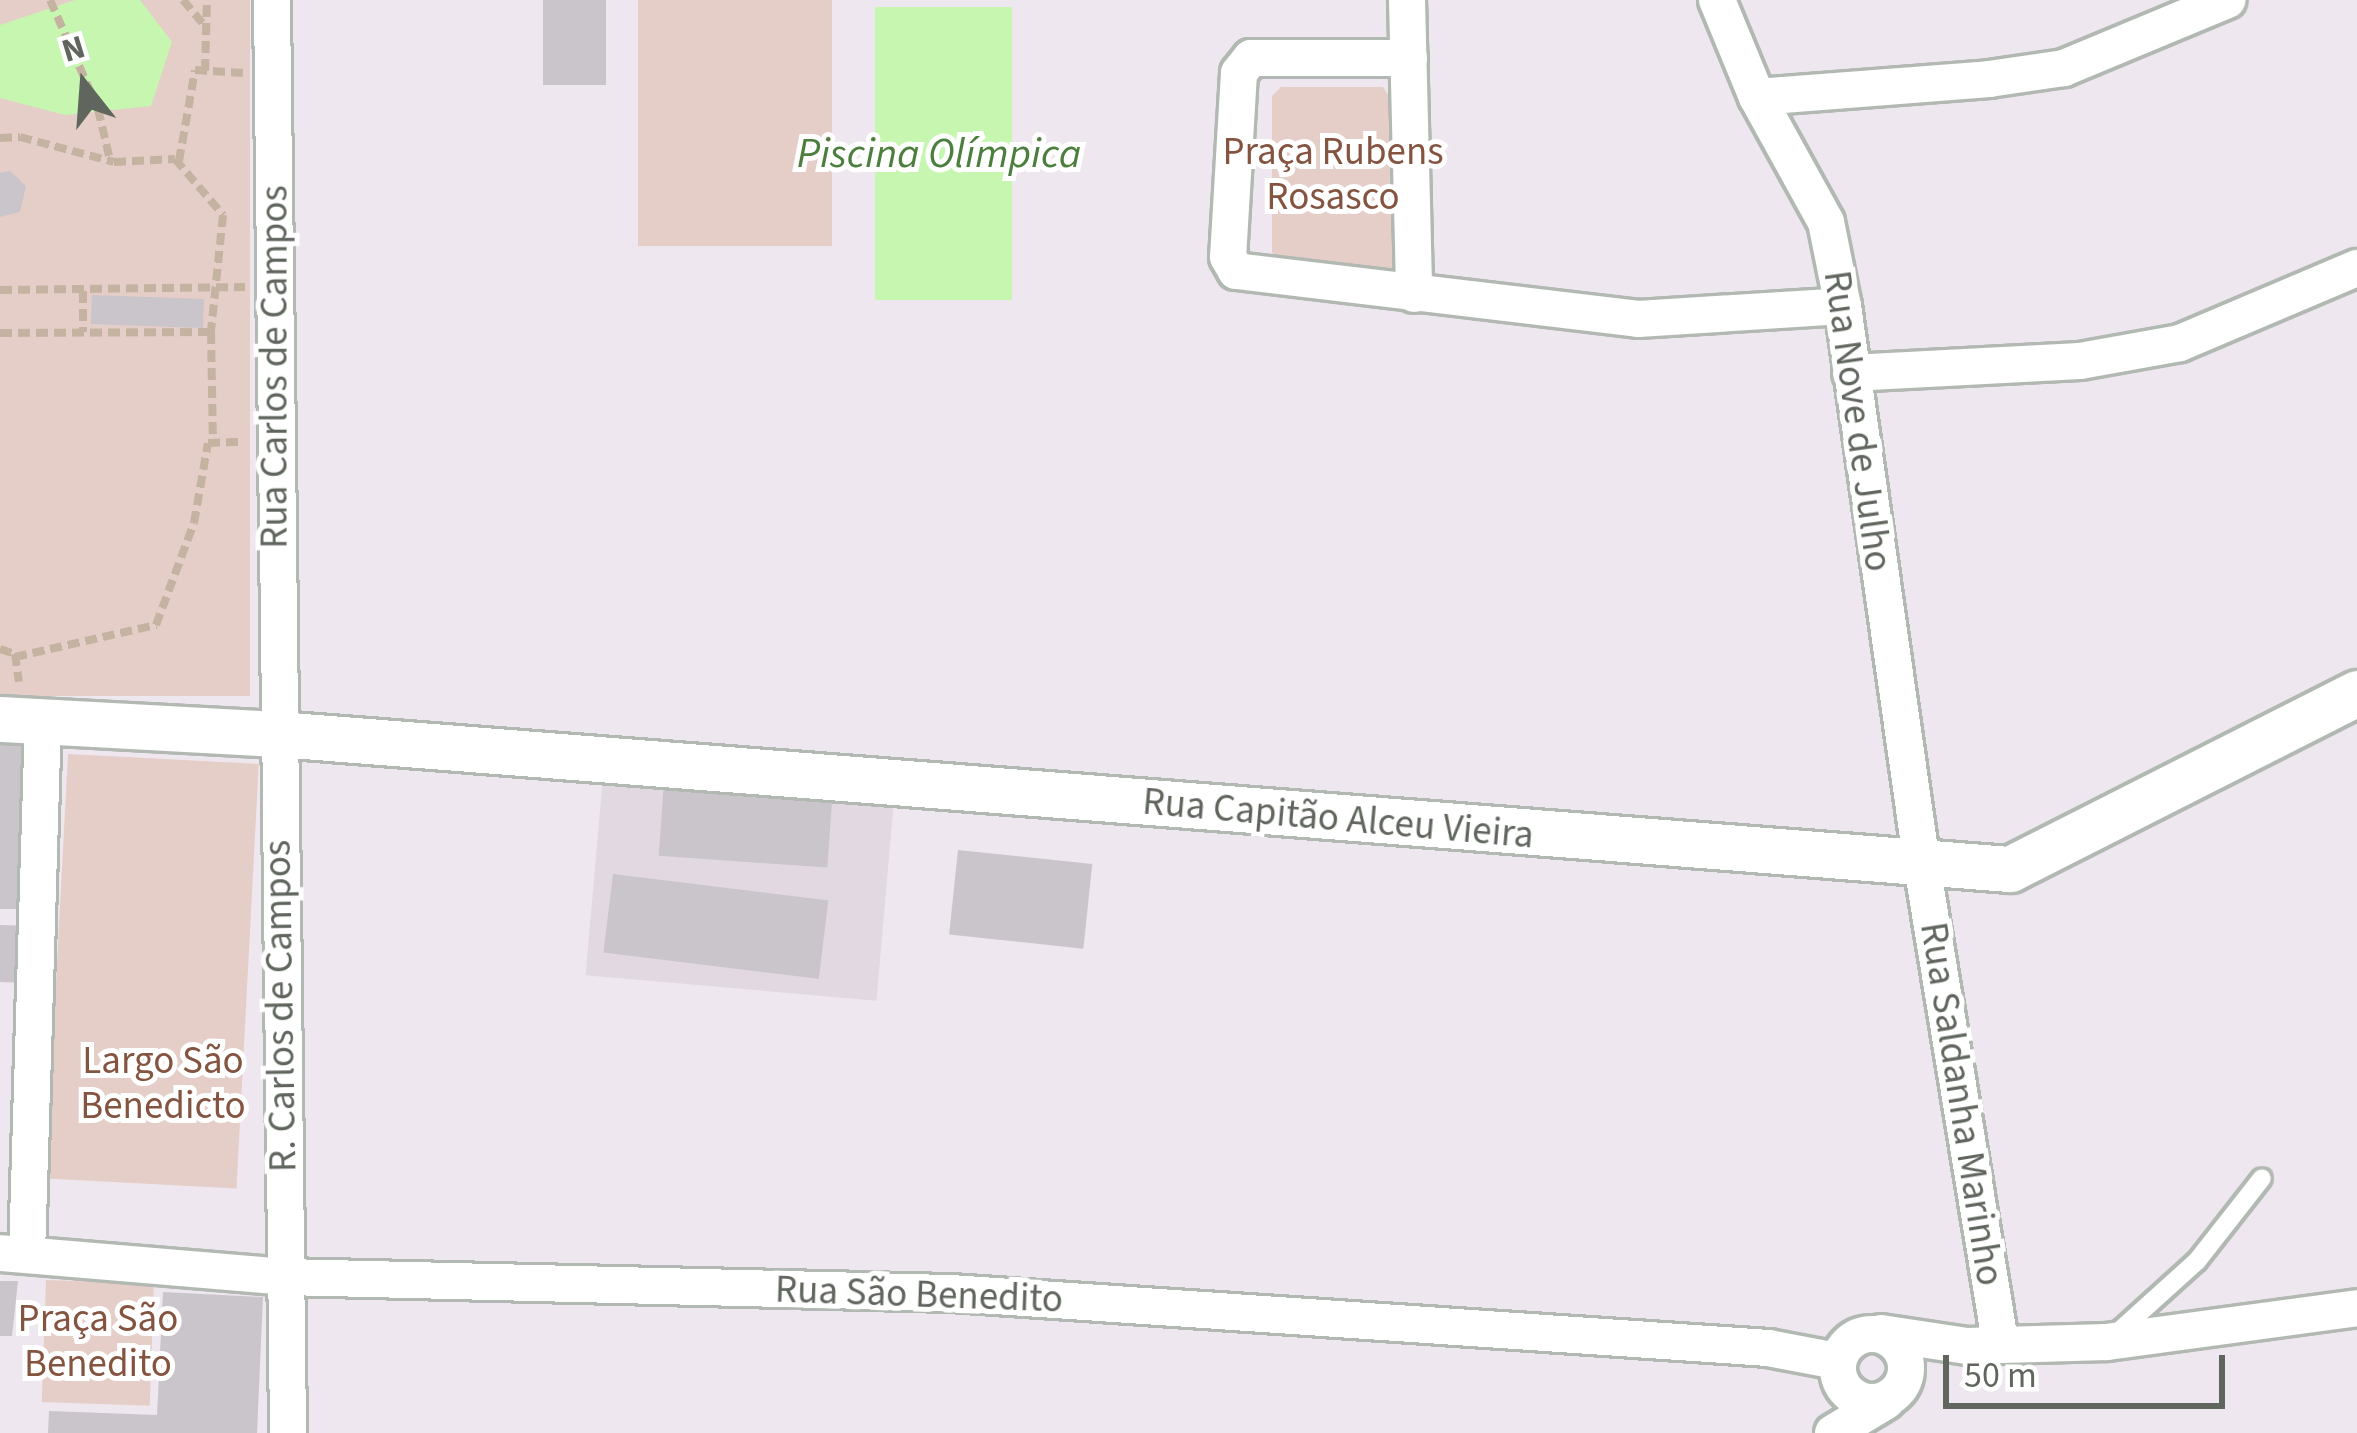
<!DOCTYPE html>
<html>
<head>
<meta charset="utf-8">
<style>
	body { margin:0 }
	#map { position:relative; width:2357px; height:1433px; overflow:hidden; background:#efe7ef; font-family:"Source Sans 3",sans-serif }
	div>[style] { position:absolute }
	.education>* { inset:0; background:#e2d8e2; transform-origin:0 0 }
	.green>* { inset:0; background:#e4cec7; transform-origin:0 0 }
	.water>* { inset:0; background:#c6f6b0; transform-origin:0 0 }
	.building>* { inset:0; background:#cac4cb; transform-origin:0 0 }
	.path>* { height:8px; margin-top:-4px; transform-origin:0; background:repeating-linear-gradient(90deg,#c4b3a0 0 12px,transparent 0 18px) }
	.roads { filter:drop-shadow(3px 0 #b2b8b2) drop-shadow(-3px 0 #b2b8b2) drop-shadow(0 3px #b2b8b2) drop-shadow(0 -3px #b2b8b2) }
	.service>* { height:18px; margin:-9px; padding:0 9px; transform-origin:9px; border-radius:9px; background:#fff }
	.minor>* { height:36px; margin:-18px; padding:0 18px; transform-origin:18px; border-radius:18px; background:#fff }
	.minor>.ring { margin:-18px; padding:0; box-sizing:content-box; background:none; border:36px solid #fff; border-radius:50% }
	.tertiary>* { height:45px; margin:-22.5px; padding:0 22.5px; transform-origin:22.5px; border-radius:22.5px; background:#fff }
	span { translate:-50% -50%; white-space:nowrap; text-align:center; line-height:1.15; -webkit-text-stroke:10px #fff; paint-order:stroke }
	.park-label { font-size:39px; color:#845440 }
	.street-label { font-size:39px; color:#60665e }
	.water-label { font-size:42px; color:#4c7e3d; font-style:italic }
	.north { position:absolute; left:24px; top:24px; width:120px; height:120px; -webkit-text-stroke:9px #fff; paint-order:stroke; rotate:343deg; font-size:33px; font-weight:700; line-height:48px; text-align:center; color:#60665e }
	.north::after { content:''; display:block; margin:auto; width:42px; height:54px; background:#60665e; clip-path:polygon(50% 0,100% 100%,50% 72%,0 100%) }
	.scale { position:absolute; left:1943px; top:1355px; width:282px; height:54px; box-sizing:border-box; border:6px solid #60665e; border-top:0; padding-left:15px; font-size:36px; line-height:42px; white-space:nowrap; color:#60665e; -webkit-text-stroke:9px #fff; paint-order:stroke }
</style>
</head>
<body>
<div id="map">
	<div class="education">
		<div style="left:603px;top:776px;width:292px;height:200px;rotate:5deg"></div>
	</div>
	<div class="green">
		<div style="left:0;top:0;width:250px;height:696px"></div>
		<div style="left:638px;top:0;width:194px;height:246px"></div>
		<div style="clip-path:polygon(1281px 87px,1383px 87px,1391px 99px,1397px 263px,1387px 273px,1278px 263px,1272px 252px,1272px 96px)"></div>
		<div style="left:68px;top:754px;width:191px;height:425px;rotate:3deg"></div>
		<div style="left:46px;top:1280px;width:108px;height:122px;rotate:2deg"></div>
	</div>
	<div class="water">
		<div style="clip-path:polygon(75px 0,140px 0,172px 42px,151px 106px,65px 115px,0 98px,0 25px)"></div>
		<div style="left:875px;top:7px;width:137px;height:293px"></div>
	</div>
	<div class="building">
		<div style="left:543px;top:0;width:63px;height:85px"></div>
		<div style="clip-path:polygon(10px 171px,26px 186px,20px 212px,0 217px,0 173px)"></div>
		<div style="left:92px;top:295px;width:112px;height:29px;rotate:2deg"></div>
		<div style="left:0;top:726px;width:23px;height:183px"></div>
		<div style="left:664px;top:781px;width:169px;height:75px;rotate:4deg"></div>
		<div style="left:958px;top:850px;width:135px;height:85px;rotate:6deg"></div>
		<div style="left:613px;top:874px;width:217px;height:79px;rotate:7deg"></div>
		<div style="left:0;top:925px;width:23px;height:57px;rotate:2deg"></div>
		<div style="clip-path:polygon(0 1281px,18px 1281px,12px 1336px,0 1336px)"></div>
		<div style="clip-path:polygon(163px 1292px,263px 1297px,257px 1433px,48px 1433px,49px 1411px,157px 1415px)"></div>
	</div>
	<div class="path">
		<div style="left:50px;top:0;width:119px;rotate:66.2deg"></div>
		<div style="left:98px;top:109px;width:52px;rotate:76.8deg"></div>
		<div style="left:183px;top:0;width:34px;rotate:50deg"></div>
		<div style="left:205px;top:71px;width:71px;rotate:-88.4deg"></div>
		<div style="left:0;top:138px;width:20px;rotate:-3deg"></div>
		<div style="left:20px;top:137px;width:97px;rotate:14.9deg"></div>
		<div style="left:114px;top:162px;width:61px;rotate:-2.8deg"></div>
		<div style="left:175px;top:159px;width:74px;rotate:49.4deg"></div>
		<div style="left:223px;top:215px;width:118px;rotate:95.9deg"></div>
		<div style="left:179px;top:161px;width:92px;rotate:-80deg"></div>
		<div style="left:195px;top:70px;width:48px;rotate:3.6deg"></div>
		<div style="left:0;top:290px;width:245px;rotate:-0.7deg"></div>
		<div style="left:83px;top:291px;width:41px;rotate:90deg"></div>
		<div style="left:0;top:333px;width:211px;rotate:-0.3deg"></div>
		<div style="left:211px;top:332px;width:110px;rotate:89deg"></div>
		<div style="left:0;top:649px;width:16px;rotate:18deg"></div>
		<div style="left:15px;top:654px;width:28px;rotate:82deg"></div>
		<div style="left:15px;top:657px;width:145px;rotate:-12.8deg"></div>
		<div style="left:156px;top:625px;width:109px;rotate:-69.6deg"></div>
		<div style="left:194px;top:523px;width:81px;rotate:-80.1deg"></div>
		<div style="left:208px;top:443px;width:35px;rotate:-2deg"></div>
	</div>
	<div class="roads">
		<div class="service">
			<div style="left:2115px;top:1335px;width:110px;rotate:-42.1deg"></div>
			<div style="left:2197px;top:1261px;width:105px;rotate:-51.9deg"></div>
		</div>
		<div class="minor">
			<div style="left:272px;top:0;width:1433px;rotate:89.36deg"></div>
			<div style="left:1407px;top:0;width:294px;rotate:88.6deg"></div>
			<div style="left:1717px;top:0;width:105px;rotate:67.6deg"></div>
			<div style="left:1757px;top:97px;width:143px;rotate:61.1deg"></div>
			<div style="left:1826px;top:222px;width:86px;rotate:78.6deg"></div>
			<div style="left:1843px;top:306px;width:565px;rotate:81.96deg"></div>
			<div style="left:1922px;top:865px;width:484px;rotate:80.7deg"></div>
			<div style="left:1409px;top:58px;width:158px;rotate:180deg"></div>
			<div style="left:1251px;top:58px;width:19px;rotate:129deg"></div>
			<div style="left:1239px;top:73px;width:184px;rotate:93.4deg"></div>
			<div style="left:1228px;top:257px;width:16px;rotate:60deg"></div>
			<div style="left:1236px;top:271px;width:405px;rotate:6.8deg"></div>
			<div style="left:1638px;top:319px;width:205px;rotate:-3.6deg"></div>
			<div style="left:1757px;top:97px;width:233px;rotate:-4.4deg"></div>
			<div style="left:1989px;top:79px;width:76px;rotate:-8.3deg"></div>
			<div style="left:2064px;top:68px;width:177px;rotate:-22.6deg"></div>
			<div style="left:1851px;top:373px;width:229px;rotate:-3deg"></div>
			<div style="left:2080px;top:361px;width:102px;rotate:-10.2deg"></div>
			<div style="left:2180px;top:343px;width:192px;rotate:-23deg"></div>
			<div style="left:0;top:1253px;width:286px;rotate:4.8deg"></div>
			<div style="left:285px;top:1277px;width:666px;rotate:1.38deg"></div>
			<div style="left:951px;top:1293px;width:819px;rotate:3.85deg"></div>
			<div style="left:1768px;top:1348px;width:70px;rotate:10.7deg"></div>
			<div style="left:27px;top:1254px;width:535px;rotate:-88.29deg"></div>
			<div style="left:1881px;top:1333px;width:87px;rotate:8.6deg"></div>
			<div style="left:1967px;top:1346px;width:140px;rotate:-1.6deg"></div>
			<div style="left:2107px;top:1342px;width:252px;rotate:-7.7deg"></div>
			<div class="ring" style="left:1838px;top:1334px;width:32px;height:32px"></div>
			<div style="left:1833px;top:1433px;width:62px;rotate:-31.1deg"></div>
		</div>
		<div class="tertiary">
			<div style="left:0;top:719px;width:278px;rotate:3.1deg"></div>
			<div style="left:278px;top:734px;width:1737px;rotate:4.46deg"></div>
			<div style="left:2010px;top:869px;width:389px;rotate:-26.9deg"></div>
		</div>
	</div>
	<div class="park-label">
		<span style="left:1333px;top:175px">Praça Rubens<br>Rosasco</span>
		<span style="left:163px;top:1084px">Largo São<br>Benedicto</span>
		<span style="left:98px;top:1342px">Praça São<br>Benedito</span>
	</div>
	<div class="street-label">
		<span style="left:275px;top:367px;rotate:-90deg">Rua Carlos de Campos</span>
		<span style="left:1857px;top:421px;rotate:82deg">Rua Nove de Julho</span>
		<span style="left:1338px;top:819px;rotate:5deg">Rua Capitão Alceu Vieira</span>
		<span style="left:281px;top:1006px;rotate:-91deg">R. Carlos de Campos</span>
		<span style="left:1961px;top:1104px;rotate:81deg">Rua Saldanha Marinho</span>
		<span style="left:919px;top:1295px;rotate:2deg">Rua São Benedito</span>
	</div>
	<div class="water-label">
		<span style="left:939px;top:154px">Piscina Olímpica</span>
	</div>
	<div class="north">N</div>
	<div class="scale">50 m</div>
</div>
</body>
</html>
